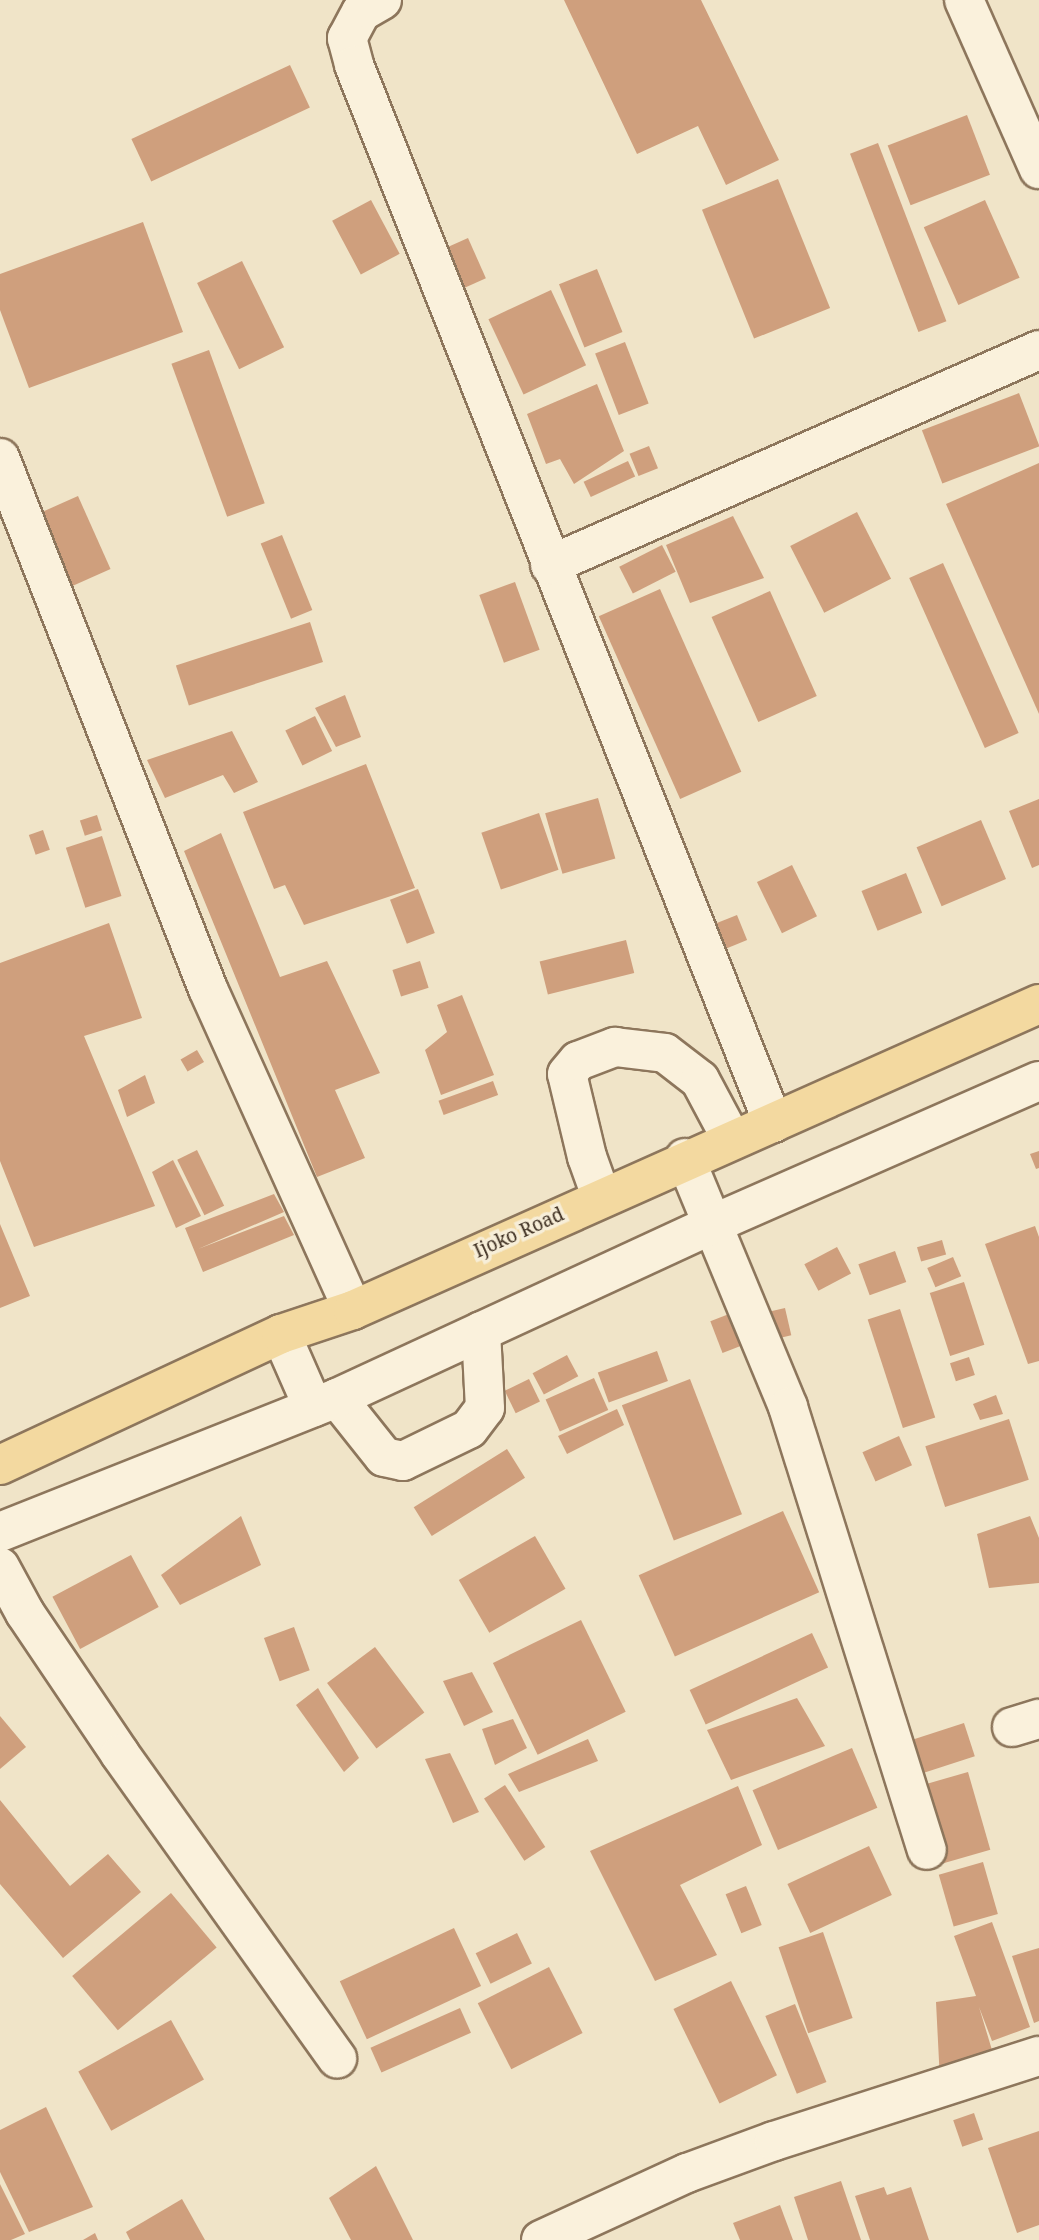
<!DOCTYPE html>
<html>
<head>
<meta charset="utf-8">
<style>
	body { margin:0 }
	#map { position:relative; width:1039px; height:2240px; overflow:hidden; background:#f0e4c8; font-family:"Noto Serif",serif }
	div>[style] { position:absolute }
	.building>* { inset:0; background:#cf9f7d; transform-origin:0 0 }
	.roads { filter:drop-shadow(2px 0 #8d765c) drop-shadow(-2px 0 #8d765c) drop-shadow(0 2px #8d765c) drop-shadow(0 -2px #8d765c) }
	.minor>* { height:38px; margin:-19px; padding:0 19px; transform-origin:19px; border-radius:19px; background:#faf1dc }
	.major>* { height:38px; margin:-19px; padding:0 19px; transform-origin:19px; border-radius:19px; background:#f3d9a0 }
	span { translate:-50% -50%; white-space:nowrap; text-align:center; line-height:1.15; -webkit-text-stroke:7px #f7eed8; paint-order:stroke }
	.street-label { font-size:19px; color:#3d2e20 }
</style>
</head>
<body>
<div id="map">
	<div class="building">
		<div style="clip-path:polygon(564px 0,701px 0,779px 160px,726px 185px,698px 126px,637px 154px)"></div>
		<div style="left:290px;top:65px;width:47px;height:175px;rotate:65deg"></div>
		<div style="left:967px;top:115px;width:64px;height:85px;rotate:69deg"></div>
		<div style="left:878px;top:143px;width:191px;height:30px;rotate:69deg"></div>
		<div style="left:778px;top:179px;width:139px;height:82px;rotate:68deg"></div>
		<div style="left:371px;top:200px;width:61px;height:44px;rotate:62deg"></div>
		<div style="left:985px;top:200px;width:85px;height:67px;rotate:66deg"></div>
		<div style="clip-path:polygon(143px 222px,183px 332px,29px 388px,0 310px,0 274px)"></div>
		<div style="left:468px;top:238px;width:44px;height:30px;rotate:66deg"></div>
		<div style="left:242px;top:261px;width:96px;height:50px;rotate:64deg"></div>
		<div style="left:597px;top:269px;width:68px;height:41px;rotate:68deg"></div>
		<div style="left:551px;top:290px;width:83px;height:69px;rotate:65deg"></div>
		<div style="left:625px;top:342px;width:66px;height:32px;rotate:69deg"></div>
		<div style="left:209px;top:350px;width:163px;height:40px;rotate:70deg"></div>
		<div style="clip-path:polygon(597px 384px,624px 451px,574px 484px,560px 459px,546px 464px,527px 414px)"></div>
		<div style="left:1019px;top:393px;width:57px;height:104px;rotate:69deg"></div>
		<div style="left:649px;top:446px;width:24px;height:21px;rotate:68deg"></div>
		<div style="left:628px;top:461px;width:17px;height:49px;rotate:65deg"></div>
		<div style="clip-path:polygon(1039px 463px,1039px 714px,946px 504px)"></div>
		<div style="left:78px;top:496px;width:80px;height:43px;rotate:66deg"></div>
		<div style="left:857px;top:512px;width:75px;height:75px;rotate:63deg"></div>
		<div style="clip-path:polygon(733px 516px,764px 578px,690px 603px,666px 545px)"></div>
		<div style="left:282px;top:535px;width:81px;height:23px;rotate:68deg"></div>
		<div style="left:662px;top:545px;width:30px;height:48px;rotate:63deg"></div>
		<div style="left:943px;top:563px;width:186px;height:37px;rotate:66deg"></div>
		<div style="left:515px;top:582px;width:72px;height:38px;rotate:70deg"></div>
		<div style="left:660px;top:589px;width:200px;height:67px;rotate:66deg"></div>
		<div style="left:770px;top:591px;width:115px;height:64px;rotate:66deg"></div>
		<div style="left:310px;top:622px;width:42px;height:141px;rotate:72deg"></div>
		<div style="clip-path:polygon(345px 695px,361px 737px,336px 747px,315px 708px)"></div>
		<div style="left:315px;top:716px;width:39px;height:33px;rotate:64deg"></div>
		<div style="clip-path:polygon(232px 731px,258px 782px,234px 793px,223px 775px,165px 798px,147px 760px)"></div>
		<div style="clip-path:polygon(366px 764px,415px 888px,304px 925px,285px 885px,274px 889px,243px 812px)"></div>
		<div style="left:598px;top:798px;width:63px;height:55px;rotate:74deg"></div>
		<div style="clip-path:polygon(1039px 799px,1039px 865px,1032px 868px,1009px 811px)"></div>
		<div style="left:539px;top:813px;width:60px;height:61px;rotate:71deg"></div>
		<div style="left:97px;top:815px;width:16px;height:18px;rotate:72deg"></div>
		<div style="left:981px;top:820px;width:64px;height:70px;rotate:67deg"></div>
		<div style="left:43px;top:830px;width:21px;height:15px;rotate:71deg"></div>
		<div style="clip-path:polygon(221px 833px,280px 977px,327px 961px,380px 1073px,335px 1090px,365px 1158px,317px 1177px,184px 851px)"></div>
		<div style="left:102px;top:836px;width:63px;height:38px;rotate:72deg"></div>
		<div style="left:792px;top:865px;width:57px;height:39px;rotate:64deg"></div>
		<div style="left:906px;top:873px;width:43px;height:48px;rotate:68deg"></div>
		<div style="left:418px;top:889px;width:47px;height:30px;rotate:69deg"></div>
		<div style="left:737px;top:915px;width:27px;height:25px;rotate:68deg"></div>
		<div style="clip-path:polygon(109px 923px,142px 1018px,84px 1036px,155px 1206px,34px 1247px,0 1161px,0 963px)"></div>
		<div style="left:626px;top:940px;width:34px;height:89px;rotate:76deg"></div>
		<div style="left:420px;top:961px;width:28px;height:29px;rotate:72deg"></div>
		<div style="clip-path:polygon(462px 995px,494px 1075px,441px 1095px,425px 1050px,447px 1032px,437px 1005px)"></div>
		<div style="left:197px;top:1050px;width:14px;height:19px;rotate:60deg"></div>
		<div style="clip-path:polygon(145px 1075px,155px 1103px,127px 1117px,118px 1090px)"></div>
		<div style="left:493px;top:1081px;width:15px;height:58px;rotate:70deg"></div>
		<div style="left:197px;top:1150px;width:62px;height:22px;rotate:64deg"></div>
		<div style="clip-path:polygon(1039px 1151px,1039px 1168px,1036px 1169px,1030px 1154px)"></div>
		<div style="clip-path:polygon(173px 1160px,201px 1216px,176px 1228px,152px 1172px)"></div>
		<div style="clip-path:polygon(274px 1194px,284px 1212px,198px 1249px,284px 1216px,294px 1235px,203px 1272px,185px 1228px)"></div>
		<div style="clip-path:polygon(0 1224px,30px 1296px,0 1308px)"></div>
		<div style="clip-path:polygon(1035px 1226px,1039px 1237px,1039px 1361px,1028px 1364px,985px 1244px)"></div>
		<div style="left:942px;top:1240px;width:15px;height:26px;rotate:74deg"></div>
		<div style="left:837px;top:1247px;width:30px;height:37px;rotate:62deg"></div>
		<div style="left:895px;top:1251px;width:33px;height:39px;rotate:70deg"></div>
		<div style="left:953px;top:1257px;width:21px;height:28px;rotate:67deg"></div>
		<div style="left:964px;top:1282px;width:66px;height:36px;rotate:72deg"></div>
		<div style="left:785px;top:1308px;width:28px;height:22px;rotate:77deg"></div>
		<div style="left:900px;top:1309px;width:114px;height:34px;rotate:72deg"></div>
		<div style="left:729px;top:1314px;width:34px;height:20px;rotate:69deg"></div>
		<div style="left:657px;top:1351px;width:32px;height:63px;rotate:70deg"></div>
		<div style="left:567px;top:1355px;width:24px;height:39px;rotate:62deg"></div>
		<div style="left:969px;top:1357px;width:19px;height:20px;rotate:72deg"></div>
		<div style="left:594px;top:1378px;width:35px;height:53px;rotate:66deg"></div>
		<div style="left:529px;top:1379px;width:25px;height:27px;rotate:64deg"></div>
		<div style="left:690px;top:1379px;width:145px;height:73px;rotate:69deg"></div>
		<div style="clip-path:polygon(996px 1395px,1003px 1414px,980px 1420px,973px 1404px)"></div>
		<div style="clip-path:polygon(617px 1409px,624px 1425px,567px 1454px,558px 1436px)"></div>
		<div style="left:1009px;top:1419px;width:64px;height:88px;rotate:72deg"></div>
		<div style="left:899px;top:1436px;width:32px;height:40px;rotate:66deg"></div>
		<div style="left:507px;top:1449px;width:34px;height:110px;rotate:58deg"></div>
		<div style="left:783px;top:1511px;width:89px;height:158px;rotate:66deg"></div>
		<div style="clip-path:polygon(241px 1516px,261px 1565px,180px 1605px,161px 1575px)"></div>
		<div style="clip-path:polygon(1030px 1516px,1039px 1538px,1039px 1583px,989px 1588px,977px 1534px)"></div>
		<div style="left:535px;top:1536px;width:61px;height:88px;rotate:60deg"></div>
		<div style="left:131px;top:1555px;width:59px;height:89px;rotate:62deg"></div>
		<div style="left:581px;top:1620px;width:102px;height:98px;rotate:64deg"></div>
		<div style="left:294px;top:1627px;width:46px;height:32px;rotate:70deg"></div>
		<div style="left:812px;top:1633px;width:38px;height:135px;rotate:65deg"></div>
		<div style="left:375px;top:1647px;width:82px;height:60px;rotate:53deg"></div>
		<div style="clip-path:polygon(472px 1672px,493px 1712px,464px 1726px,443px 1681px)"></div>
		<div style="clip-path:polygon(318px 1688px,359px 1758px,344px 1772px,296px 1705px)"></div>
		<div style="clip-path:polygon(797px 1698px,825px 1746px,731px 1780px,707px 1730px)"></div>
		<div style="clip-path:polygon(0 1716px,26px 1747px,0 1769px)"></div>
		<div style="clip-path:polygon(513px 1719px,527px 1748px,495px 1765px,482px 1729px)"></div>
		<div style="left:964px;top:1723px;width:35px;height:64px;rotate:72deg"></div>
		<div style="clip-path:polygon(588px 1739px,598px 1761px,519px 1792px,508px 1774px)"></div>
		<div style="left:852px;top:1748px;width:65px;height:108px;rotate:67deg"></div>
		<div style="clip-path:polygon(450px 1753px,479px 1812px,453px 1823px,425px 1759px)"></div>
		<div style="left:968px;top:1772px;width:81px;height:56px;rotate:74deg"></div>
		<div style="left:505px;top:1785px;width:74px;height:25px;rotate:57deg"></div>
		<div style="clip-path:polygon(738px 1786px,762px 1845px,680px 1885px,717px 1955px,655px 1981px,590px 1851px)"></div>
		<div style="clip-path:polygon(0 1800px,70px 1886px,108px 1854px,141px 1892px,63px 1958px,0 1884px)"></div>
		<div style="left:869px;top:1846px;width:54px;height:90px;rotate:65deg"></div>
		<div style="left:983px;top:1862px;width:54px;height:46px;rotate:74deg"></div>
		<div style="left:746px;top:1886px;width:42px;height:22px;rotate:68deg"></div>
		<div style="left:171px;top:1893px;width:71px;height:129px;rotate:50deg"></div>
		<div style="clip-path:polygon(992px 1922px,1030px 2027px,992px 2041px,979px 2007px,995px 2060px,940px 2081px,936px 2002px,976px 1996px,954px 1936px)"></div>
		<div style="left:454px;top:1928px;width:64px;height:126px;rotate:65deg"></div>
		<div style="left:823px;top:1932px;width:91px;height:47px;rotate:71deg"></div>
		<div style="left:517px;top:1933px;width:34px;height:46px;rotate:64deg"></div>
		<div style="clip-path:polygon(1039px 1948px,1039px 2021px,1034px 2023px,1012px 1956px)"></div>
		<div style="left:549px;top:1967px;width:74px;height:80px;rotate:63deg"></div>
		<div style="left:731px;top:1981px;width:105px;height:64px;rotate:64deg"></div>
		<div style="left:795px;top:2004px;width:84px;height:32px;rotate:68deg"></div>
		<div style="left:460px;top:2008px;width:27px;height:98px;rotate:66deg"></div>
		<div style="left:171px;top:2020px;width:68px;height:106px;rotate:61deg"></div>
		<div style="clip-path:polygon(46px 2107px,93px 2207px,29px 2232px,0 2172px,0 2130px)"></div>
		<div style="left:974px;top:2113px;width:28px;height:22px;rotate:71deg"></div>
		<div style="clip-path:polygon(1039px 2131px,1039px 2225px,1017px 2233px,988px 2148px)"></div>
		<div style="clip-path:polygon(376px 2166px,413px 2240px,351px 2240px,329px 2198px)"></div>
		<div style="clip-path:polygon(841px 2181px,861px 2240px,808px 2240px,794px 2197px)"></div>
		<div style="clip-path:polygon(0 2184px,25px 2234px,11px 2240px,0 2240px)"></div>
		<div style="clip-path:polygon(884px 2187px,887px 2195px,911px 2187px,929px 2240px,870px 2240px,855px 2196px)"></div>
		<div style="clip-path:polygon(182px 2199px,205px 2240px,130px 2240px,126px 2232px)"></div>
		<div style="clip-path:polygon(780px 2205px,793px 2240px,740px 2240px,733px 2223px)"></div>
		<div style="clip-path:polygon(95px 2233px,98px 2240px,83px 2240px)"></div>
	</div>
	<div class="roads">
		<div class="minor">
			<div style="left:382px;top:0;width:24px;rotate:150deg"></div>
			<div style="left:361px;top:12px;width:30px;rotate:118deg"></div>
			<div style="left:347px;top:38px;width:28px;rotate:75deg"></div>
			<div style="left:354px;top:65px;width:1138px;rotate:68.39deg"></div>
			<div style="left:964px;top:0;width:185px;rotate:66.1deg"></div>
			<div style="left:0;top:458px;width:570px;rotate:68.61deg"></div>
			<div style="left:208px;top:989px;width:352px;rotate:65.7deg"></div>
			<div style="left:550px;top:565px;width:534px;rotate:-23.73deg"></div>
			<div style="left:685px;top:1158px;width:269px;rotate:67.5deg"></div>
			<div style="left:788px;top:1407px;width:464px;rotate:72.6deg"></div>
			<div style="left:601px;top:1196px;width:41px;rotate:-109.7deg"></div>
			<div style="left:587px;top:1157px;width:85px;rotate:-103.5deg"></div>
			<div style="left:567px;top:1074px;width:17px;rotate:-50deg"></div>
			<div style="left:578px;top:1061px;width:40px;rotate:-21deg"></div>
			<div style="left:615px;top:1047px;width:50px;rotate:6.8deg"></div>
			<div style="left:665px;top:1053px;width:44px;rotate:37.6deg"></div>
			<div style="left:700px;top:1080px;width:68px;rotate:61.9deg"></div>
			<div style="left:281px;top:1334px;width:80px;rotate:66.3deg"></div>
			<div style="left:337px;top:1398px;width:75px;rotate:51.5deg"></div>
			<div style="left:384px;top:1457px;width:19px;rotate:12deg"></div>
			<div style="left:403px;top:1461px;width:73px;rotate:-25.9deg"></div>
			<div style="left:469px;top:1429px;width:26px;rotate:-53deg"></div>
			<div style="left:485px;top:1408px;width:77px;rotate:-93deg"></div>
			<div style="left:0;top:1532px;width:363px;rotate:-21.7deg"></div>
			<div style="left:337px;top:1398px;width:414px;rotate:-24.8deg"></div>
			<div style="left:713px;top:1224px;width:356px;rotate:-23.7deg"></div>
			<div style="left:0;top:1567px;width:52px;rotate:61.5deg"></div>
			<div style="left:25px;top:1613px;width:170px;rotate:56deg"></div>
			<div style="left:120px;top:1754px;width:374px;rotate:54.5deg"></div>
			<div style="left:1012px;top:1727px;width:28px;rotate:-17deg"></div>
			<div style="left:541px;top:2240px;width:161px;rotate:-24.7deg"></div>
			<div style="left:687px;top:2173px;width:93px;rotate:-20.2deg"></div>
			<div style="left:774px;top:2141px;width:278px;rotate:-17.8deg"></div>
		</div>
		<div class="major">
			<div style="left:0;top:1465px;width:310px;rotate:-25deg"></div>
			<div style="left:281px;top:1334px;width:76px;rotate:-18.4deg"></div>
			<div style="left:353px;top:1310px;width:751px;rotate:-24.04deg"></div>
		</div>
	</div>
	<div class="street-label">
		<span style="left:519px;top:1233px;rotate:-24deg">Ijoko Road</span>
	</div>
</div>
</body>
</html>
